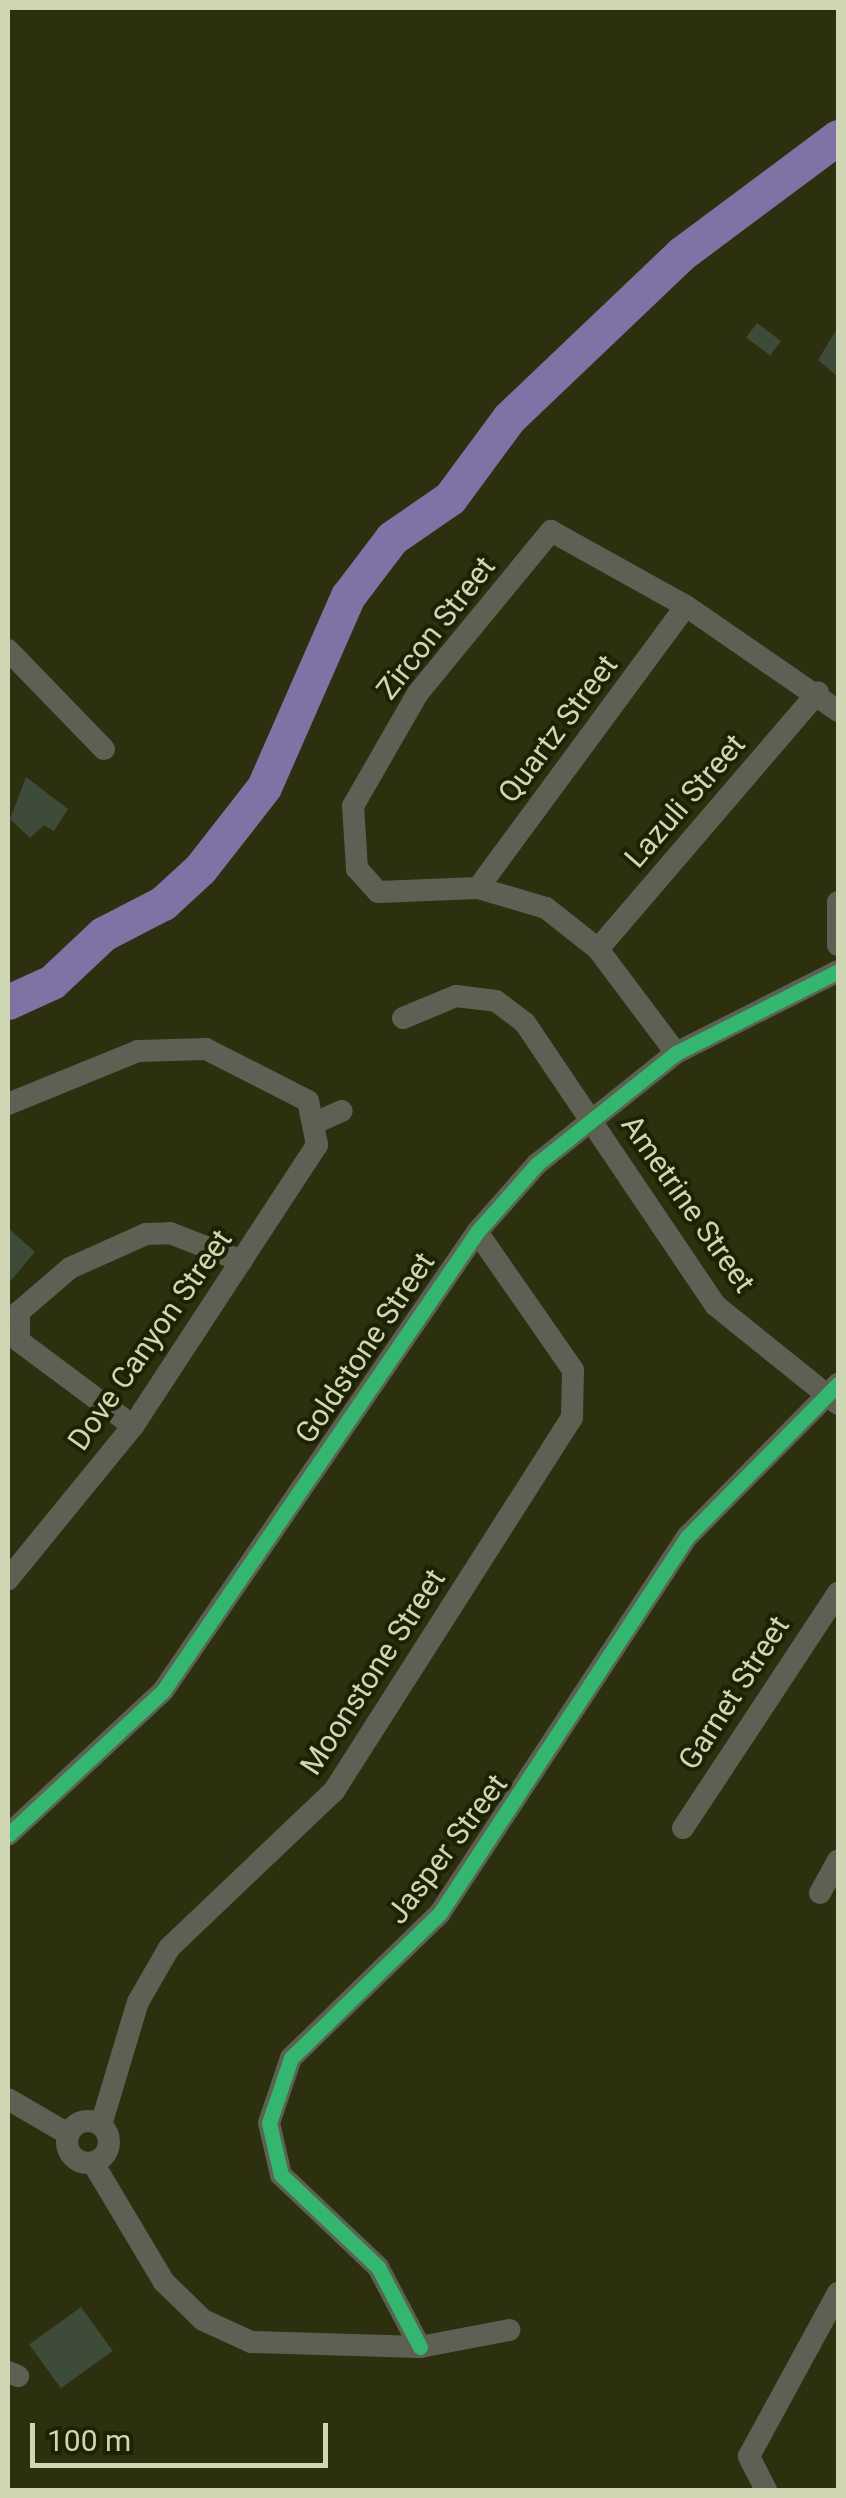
<!DOCTYPE html>
<html>
<head>
<meta charset="utf-8">
<style>
	body { margin:0 }
	#map { position:relative; width:846px; height:2498px; overflow:hidden; background:#2c300f; font-family:Roboto,sans-serif }
	div>[style] { position:absolute }
	.river>* { height:35px; margin:-17.5px; padding:0 17.5px; transform-origin:17.5px; border-radius:17.5px; background:#8072a4 }
	.building>* { inset:0; background:#3d4b38; transform-origin:0 0 }
	.minor>* { height:22px; margin:-11px; padding:0 11px; transform-origin:11px; border-radius:11px; background:#5d6053 }
	.minor>.ring { margin:-11px; padding:0; box-sizing:content-box; background:none; border:22px solid #5d6053; border-radius:50% }
	.cycleway>* { height:15px; margin:-7.5px; padding:0 7.5px; transform-origin:7.5px; border-radius:7.5px; background:#33b770 }
	span { translate:-50% -50%; white-space:nowrap; text-align:center; line-height:1.15; -webkit-text-stroke:8px #1e2205; paint-order:stroke }
	.street-label { font-size:30px; color:#cfd6b3 }
	.frame { position:absolute; inset:0; border:10px solid #cfd6b3; pointer-events:none }
	.scale { position:absolute; left:30px; top:2423px; width:298px; height:45px; box-sizing:border-box; border:5px solid #cfd6b3; border-top:0; padding-left:12px; font-size:30px; line-height:35px; white-space:nowrap; color:#cfd6b3; -webkit-text-stroke:8px #1e2205; paint-order:stroke }
</style>
</head>
<body>
<div id="map">
	<div class="river">
		<div style="left:8px;top:1002px;width:48px;rotate:-24.4deg"></div>
		<div style="left:52px;top:982px;width:70px;rotate:-43.3deg"></div>
		<div style="left:103px;top:934px;width:68px;rotate:-27.3deg"></div>
		<div style="left:163px;top:903px;width:50px;rotate:-42.6deg"></div>
		<div style="left:200px;top:869px;width:104px;rotate:-52deg"></div>
		<div style="left:264px;top:787px;width:209px;rotate:-66.3deg"></div>
		<div style="left:348px;top:596px;width:73px;rotate:-52.8deg"></div>
		<div style="left:392px;top:538px;width:70px;rotate:-34.6deg"></div>
		<div style="left:450px;top:498px;width:99px;rotate:-53.6deg"></div>
		<div style="left:509px;top:418px;width:238px;rotate:-43.6deg"></div>
		<div style="left:681px;top:254px;width:196px;rotate:-36.7deg"></div>
	</div>
	<div class="building">
		<div style="left:757px;top:323px;width:30px;height:18px;rotate:37deg"></div>
		<div style="clip-path:polygon(838px 327px,838px 377px,818px 360px)"></div>
		<div style="clip-path:polygon(26px 777px,68px 809px,54px 831px,44px 825px,30px 838px,10px 819px)"></div>
		<div style="clip-path:polygon(8px 1228px,35px 1252px,8px 1284px)"></div>
		<div style="left:81px;top:2307px;width:54px;height:64px;rotate:54deg"></div>
	</div>
	<div class="minor">
		<div style="left:8px;top:650px;width:138px;rotate:45.9deg"></div>
		<div style="left:478px;top:888px;width:350px;rotate:-53.6deg"></div>
		<div style="left:838px;top:902px;width:43px;rotate:90deg"></div>
		<div style="left:598px;top:949px;width:338px;rotate:-49.4deg"></div>
		<div style="left:403px;top:1018px;width:57px;rotate:-22.5deg"></div>
		<div style="left:456px;top:996px;width:40px;rotate:7.1deg"></div>
		<div style="left:496px;top:1001px;width:36px;rotate:37deg"></div>
		<div style="left:525px;top:1023px;width:340px;rotate:56deg"></div>
		<div style="left:715px;top:1305px;width:158px;rotate:38.8deg"></div>
		<div style="left:676px;top:1053px;width:130px;rotate:-126.9deg"></div>
		<div style="left:598px;top:949px;width:66px;rotate:-141.7deg"></div>
		<div style="left:546px;top:908px;width:71px;rotate:-163.6deg"></div>
		<div style="left:478px;top:888px;width:100px;rotate:177.7deg"></div>
		<div style="left:378px;top:892px;width:31px;rotate:-132deg"></div>
		<div style="left:357px;top:869px;width:63px;rotate:-93.6deg"></div>
		<div style="left:353px;top:806px;width:130px;rotate:-60.1deg"></div>
		<div style="left:418px;top:693px;width:210px;rotate:-50.6deg"></div>
		<div style="left:551px;top:531px;width:154px;rotate:29.1deg"></div>
		<div style="left:686px;top:606px;width:185px;rotate:34.6deg"></div>
		<div style="left:8px;top:1104px;width:140px;rotate:-22.2deg"></div>
		<div style="left:138px;top:1051px;width:68px;rotate:-1.7deg"></div>
		<div style="left:206px;top:1049px;width:114px;rotate:27deg"></div>
		<div style="left:308px;top:1101px;width:45px;rotate:78.4deg"></div>
		<div style="left:317px;top:1145px;width:336px;rotate:123.2deg"></div>
		<div style="left:133px;top:1426px;width:198px;rotate:129.2deg"></div>
		<div style="left:317px;top:1122px;width:27px;rotate:-24deg"></div>
		<div style="left:133px;top:1426px;width:142px;rotate:-143.3deg"></div>
		<div style="left:19px;top:1341px;width:29px;rotate:-90deg"></div>
		<div style="left:19px;top:1312px;width:67px;rotate:-40.8deg"></div>
		<div style="left:70px;top:1268px;width:83px;rotate:-24.1deg"></div>
		<div style="left:146px;top:1234px;width:24px;rotate:-2deg"></div>
		<div style="left:170px;top:1233px;width:77px;rotate:21.3deg"></div>
		<div style="left:683px;top:1828px;width:282px;rotate:-56.6deg"></div>
		<div style="left:8px;top:1835px;width:212px;rotate:-42.9deg"></div>
		<div style="left:163px;top:1691px;width:556px;rotate:-55.62deg"></div>
		<div style="left:477px;top:1232px;width:91px;rotate:-48.6deg"></div>
		<div style="left:537px;top:1164px;width:178px;rotate:-38.6deg"></div>
		<div style="left:676px;top:1053px;width:182px;rotate:-26.8deg"></div>
		<div style="left:820px;top:1893px;width:37px;rotate:-61deg"></div>
		<div style="left:8px;top:2099px;width:69px;rotate:30.3deg"></div>
		<div class="ring" style="left:67px;top:2121px;width:20px;height:20px"></div>
		<div style="left:101px;top:2125px;width:128px;rotate:-73.3deg"></div>
		<div style="left:138px;top:2002px;width:62px;rotate:-60.1deg"></div>
		<div style="left:169px;top:1948px;width:228px;rotate:-43.6deg"></div>
		<div style="left:334px;top:1791px;width:442px;rotate:-57.5deg"></div>
		<div style="left:572px;top:1418px;width:48px;rotate:-88.8deg"></div>
		<div style="left:573px;top:1370px;width:168px;rotate:-124.8deg"></div>
		<div style="left:93px;top:2163px;width:139px;rotate:59.2deg"></div>
		<div style="left:164px;top:2282px;width:54px;rotate:44.3deg"></div>
		<div style="left:203px;top:2320px;width:53px;rotate:24.6deg"></div>
		<div style="left:251px;top:2342px;width:169px;rotate:1.7deg"></div>
		<div style="left:420px;top:2347px;width:91px;rotate:-10.8deg"></div>
		<div style="left:420px;top:2347px;width:90px;rotate:-117.7deg"></div>
		<div style="left:378px;top:2267px;width:134px;rotate:-136.5deg"></div>
		<div style="left:281px;top:2175px;width:53px;rotate:-103deg"></div>
		<div style="left:269px;top:2123px;width:69px;rotate:-71.3deg"></div>
		<div style="left:291px;top:2058px;width:208px;rotate:-44.2deg"></div>
		<div style="left:440px;top:1913px;width:451px;rotate:-56.7deg"></div>
		<div style="left:688px;top:1536px;width:214px;rotate:-45.4deg"></div>
		<div style="left:8px;top:2372px;width:11px;rotate:22deg"></div>
		<div style="left:766px;top:2490px;width:38px;rotate:-117deg"></div>
		<div style="left:749px;top:2456px;width:186px;rotate:-61.4deg"></div>
	</div>
	<div class="cycleway">
		<div style="left:8px;top:1835px;width:212px;rotate:-42.9deg"></div>
		<div style="left:163px;top:1691px;width:556px;rotate:-55.62deg"></div>
		<div style="left:477px;top:1232px;width:91px;rotate:-48.6deg"></div>
		<div style="left:537px;top:1164px;width:178px;rotate:-38.6deg"></div>
		<div style="left:676px;top:1053px;width:182px;rotate:-26.8deg"></div>
		<div style="left:420px;top:2347px;width:90px;rotate:-117.7deg"></div>
		<div style="left:378px;top:2267px;width:134px;rotate:-136.5deg"></div>
		<div style="left:281px;top:2175px;width:53px;rotate:-103deg"></div>
		<div style="left:269px;top:2123px;width:69px;rotate:-71.3deg"></div>
		<div style="left:291px;top:2058px;width:208px;rotate:-44.2deg"></div>
		<div style="left:440px;top:1913px;width:451px;rotate:-56.7deg"></div>
		<div style="left:688px;top:1536px;width:214px;rotate:-45.4deg"></div>
	</div>
	<div class="street-label">
		<span style="left:436px;top:628px;rotate:-52deg">Zircon Street</span>
		<span style="left:558px;top:729px;rotate:-53deg">Quartz Street</span>
		<span style="left:685px;top:801px;rotate:-49deg">Lazuli Street</span>
		<span style="left:688px;top:1204px;rotate:55deg">Ametrine Street</span>
		<span style="left:150px;top:1340px;rotate:-55deg">Dove Canyon Street</span>
		<span style="left:365px;top:1348px;rotate:-56deg">Goldstone Street</span>
		<span style="left:373px;top:1672px;rotate:-57deg">Moonstone Street</span>
		<span style="left:734px;top:1693px;rotate:-57deg">Garnet Street</span>
		<span style="left:447px;top:1849px;rotate:-53deg">Jasper Street</span>
	</div>
	<div class="frame"></div>
	<div class="scale">100 m</div>
</div>
</body>
</html>
